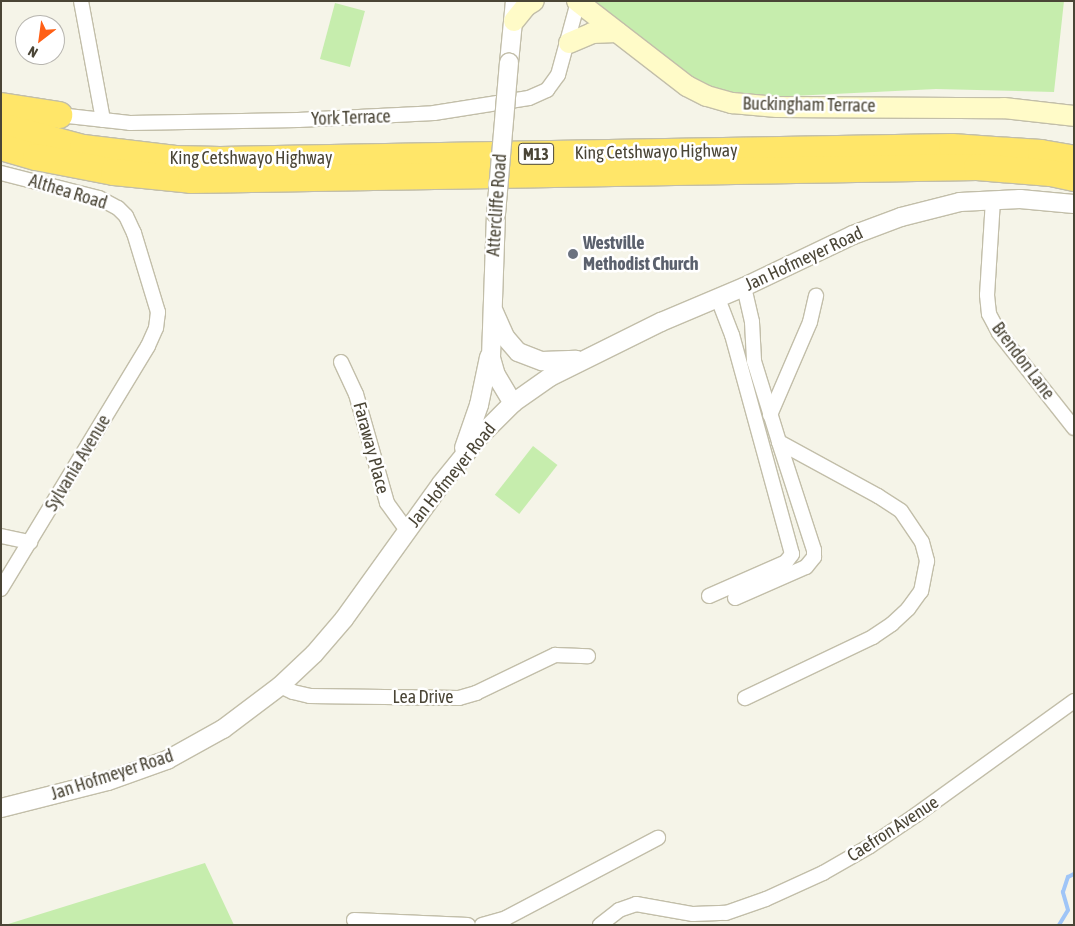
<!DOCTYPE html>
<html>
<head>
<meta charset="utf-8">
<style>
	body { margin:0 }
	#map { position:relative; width:1075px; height:926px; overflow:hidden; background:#f5f4e8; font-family:"Asap Condensed",sans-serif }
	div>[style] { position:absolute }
	.green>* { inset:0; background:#c6edad; transform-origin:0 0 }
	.stream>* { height:4px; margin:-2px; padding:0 2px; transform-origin:2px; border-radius:2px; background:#9fc5f7 }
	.roads { filter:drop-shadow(1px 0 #c2bea9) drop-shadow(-1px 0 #c2bea9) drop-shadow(0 1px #c2bea9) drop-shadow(0 -1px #c2bea9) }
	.minor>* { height:14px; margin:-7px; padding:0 7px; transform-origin:7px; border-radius:7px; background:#fff }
	.tertiary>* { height:18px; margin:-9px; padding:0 9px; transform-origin:9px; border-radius:9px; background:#fff }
	.secondary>* { height:20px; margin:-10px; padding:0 10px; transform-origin:10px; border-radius:10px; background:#fffbc8 }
	.motorway>* { height:26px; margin:-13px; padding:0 13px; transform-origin:13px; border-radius:13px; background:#ffe669 }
	.bridges { filter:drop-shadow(1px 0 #c2bea9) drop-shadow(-1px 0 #c2bea9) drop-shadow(0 1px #c2bea9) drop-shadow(0 -1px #c2bea9) }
	.tertiary-bridge>* { height:18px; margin:-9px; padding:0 9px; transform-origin:9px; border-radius:9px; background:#fff }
	.dots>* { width:14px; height:14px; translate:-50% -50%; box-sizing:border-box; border:2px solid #fff; border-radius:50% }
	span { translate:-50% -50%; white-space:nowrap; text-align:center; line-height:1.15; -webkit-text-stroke:5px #fff; paint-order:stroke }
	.shield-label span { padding:1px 4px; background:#fff; border:1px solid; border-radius:4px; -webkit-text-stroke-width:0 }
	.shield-label { font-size:16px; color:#4a4536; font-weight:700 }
	.street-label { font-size:18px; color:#4a4536 }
	.worship-label { font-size:18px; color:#5b616d; font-weight:700 }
	.left { translate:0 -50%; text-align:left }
	.frame { position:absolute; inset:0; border:2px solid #4a4536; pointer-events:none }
	.north { position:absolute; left:15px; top:15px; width:50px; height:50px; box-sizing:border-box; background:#fff; border:1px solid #b7b5af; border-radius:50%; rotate:210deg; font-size:14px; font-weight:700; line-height:20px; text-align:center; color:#4a4536 }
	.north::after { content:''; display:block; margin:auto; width:18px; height:22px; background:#ff5f15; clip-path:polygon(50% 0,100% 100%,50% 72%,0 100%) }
</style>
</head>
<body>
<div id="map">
	<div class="green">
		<div style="clip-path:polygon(591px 1px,1064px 1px,1054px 92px,936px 89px,772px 97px,732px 94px,698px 83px)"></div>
		<div style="left:335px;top:3px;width:31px;height:58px;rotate:15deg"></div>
		<div style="left:533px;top:446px;width:31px;height:62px;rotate:38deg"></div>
		<div style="clip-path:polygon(205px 863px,234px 925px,5px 925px)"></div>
	</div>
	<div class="stream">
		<div style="left:1059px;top:925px;width:17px;rotate:-59deg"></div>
		<div style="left:1068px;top:910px;width:19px;rotate:-106deg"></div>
		<div style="left:1063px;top:892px;width:16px;rotate:-72deg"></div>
		<div style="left:1068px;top:877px;width:7px;rotate:-27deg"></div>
	</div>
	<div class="roads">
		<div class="minor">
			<div style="left:81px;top:1px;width:121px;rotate:79.5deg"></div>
			<div style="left:59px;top:115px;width:71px;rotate:6.4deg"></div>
			<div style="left:130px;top:123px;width:168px;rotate:-1deg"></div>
			<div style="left:298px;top:120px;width:136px;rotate:-2.9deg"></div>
			<div style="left:434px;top:113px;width:96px;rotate:-9deg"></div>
			<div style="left:529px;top:98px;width:20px;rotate:-24deg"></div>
			<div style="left:547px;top:90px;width:19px;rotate:-54deg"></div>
			<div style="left:558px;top:75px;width:76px;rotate:-74.7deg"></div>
			<div style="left:1px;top:173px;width:101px;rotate:14.3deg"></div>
			<div style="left:99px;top:198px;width:21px;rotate:28deg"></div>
			<div style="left:118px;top:208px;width:11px;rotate:45deg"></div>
			<div style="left:126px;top:216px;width:19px;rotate:65deg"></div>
			<div style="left:134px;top:233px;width:83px;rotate:73.1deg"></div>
			<div style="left:158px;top:312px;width:16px;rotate:97deg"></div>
			<div style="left:156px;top:328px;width:20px;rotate:114deg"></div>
			<div style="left:148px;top:346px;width:284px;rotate:121.2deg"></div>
			<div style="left:993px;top:200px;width:95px;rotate:93.6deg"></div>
			<div style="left:987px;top:295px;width:19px;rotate:84deg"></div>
			<div style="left:989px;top:314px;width:21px;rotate:62deg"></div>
			<div style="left:999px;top:333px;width:121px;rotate:51.7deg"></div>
			<div style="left:744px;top:287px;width:36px;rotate:77deg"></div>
			<div style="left:752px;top:322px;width:39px;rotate:87deg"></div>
			<div style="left:754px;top:361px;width:85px;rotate:72.8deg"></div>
			<div style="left:779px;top:442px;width:113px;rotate:28.6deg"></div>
			<div style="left:878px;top:496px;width:27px;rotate:33deg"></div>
			<div style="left:901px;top:511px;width:37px;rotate:56deg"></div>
			<div style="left:922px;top:542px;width:20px;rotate:75deg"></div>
			<div style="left:927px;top:561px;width:31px;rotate:101deg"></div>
			<div style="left:921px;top:591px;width:22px;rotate:126deg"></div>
			<div style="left:908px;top:609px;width:22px;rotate:137deg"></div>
			<div style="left:892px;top:624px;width:23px;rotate:146deg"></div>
			<div style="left:873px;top:637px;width:142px;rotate:154.5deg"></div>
			<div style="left:341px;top:362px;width:35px;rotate:65deg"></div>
			<div style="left:356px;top:394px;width:113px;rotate:74.1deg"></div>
			<div style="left:387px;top:503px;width:34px;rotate:54deg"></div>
			<div style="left:770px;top:415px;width:101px;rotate:-66.7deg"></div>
			<div style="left:810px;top:322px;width:27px;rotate:-77deg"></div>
			<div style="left:1px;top:536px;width:30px;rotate:12deg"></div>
			<div style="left:709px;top:596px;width:84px;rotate:-23.8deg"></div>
			<div style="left:786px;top:562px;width:10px;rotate:-53deg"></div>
			<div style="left:792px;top:554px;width:227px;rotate:-105.3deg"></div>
			<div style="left:732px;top:335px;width:40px;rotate:-111deg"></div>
			<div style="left:735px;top:598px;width:77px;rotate:-23.6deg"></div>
			<div style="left:806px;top:567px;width:13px;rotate:-51deg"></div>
			<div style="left:814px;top:557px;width:7px;rotate:-90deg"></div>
			<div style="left:814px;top:550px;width:114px;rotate:-108deg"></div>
			<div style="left:280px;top:686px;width:14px;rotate:25deg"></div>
			<div style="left:293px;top:692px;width:17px;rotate:13deg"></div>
			<div style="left:310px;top:696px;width:149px;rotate:0.8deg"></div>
			<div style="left:459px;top:698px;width:18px;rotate:-16deg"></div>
			<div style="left:476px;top:693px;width:88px;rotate:-25.7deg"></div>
			<div style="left:555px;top:655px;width:33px;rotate:2deg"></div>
			<div style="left:354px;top:920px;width:114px;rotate:2.5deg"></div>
			<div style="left:482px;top:925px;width:25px;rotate:-16deg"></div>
			<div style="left:506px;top:918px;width:172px;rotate:-27.8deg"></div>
			<div style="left:600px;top:925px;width:24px;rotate:-38deg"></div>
			<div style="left:619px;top:910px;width:18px;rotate:-19deg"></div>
			<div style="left:636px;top:904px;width:58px;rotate:10deg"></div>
			<div style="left:693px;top:914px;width:33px;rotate:-2deg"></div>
			<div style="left:726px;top:913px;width:42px;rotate:-19.3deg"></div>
			<div style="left:766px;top:899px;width:63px;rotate:-24.5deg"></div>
			<div style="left:823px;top:873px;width:54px;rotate:-29.9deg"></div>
			<div style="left:870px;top:846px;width:55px;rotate:-34deg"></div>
			<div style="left:916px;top:815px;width:195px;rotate:-35.8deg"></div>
		</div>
		<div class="tertiary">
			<div style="left:509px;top:63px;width:62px;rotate:-84.5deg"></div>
			<div style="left:496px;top:214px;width:144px;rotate:92deg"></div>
			<div style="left:491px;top:358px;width:18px;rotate:74deg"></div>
			<div style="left:496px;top:375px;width:33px;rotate:59deg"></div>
			<div style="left:494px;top:312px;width:27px;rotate:66deg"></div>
			<div style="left:505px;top:337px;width:20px;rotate:49deg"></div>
			<div style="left:518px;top:352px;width:26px;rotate:21deg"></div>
			<div style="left:542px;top:361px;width:34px;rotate:-2deg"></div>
			<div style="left:464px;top:448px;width:46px;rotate:-70.8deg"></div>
			<div style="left:479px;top:405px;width:49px;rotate:-78.2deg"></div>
			<div style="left:1px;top:808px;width:110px;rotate:-14.2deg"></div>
			<div style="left:108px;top:781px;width:63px;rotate:-19.6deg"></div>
			<div style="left:167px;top:760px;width:64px;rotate:-29deg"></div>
			<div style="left:223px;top:729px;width:71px;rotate:-37deg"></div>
			<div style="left:280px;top:686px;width:47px;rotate:-43.3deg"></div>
			<div style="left:314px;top:654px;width:46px;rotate:-49.4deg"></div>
			<div style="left:344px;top:619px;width:166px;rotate:-54.3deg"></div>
			<div style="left:441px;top:484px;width:60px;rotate:-51deg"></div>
			<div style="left:479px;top:437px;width:48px;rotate:-45deg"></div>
			<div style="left:513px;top:403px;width:45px;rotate:-35.1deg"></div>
			<div style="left:550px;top:377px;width:124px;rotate:-26.4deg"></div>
			<div style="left:661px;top:322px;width:90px;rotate:-22.9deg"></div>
			<div style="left:744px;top:287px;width:121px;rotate:-25.5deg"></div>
			<div style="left:853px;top:235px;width:51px;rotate:-20.6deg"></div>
			<div style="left:901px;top:217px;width:61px;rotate:-14.3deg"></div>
			<div style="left:960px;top:202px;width:60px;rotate:-2.9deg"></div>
			<div style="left:1020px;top:199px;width:54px;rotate:5.3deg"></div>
		</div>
		<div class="secondary">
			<div style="left:577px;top:1px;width:139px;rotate:37.7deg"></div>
			<div style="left:687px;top:86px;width:22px;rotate:27deg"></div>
			<div style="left:707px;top:96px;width:26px;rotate:16deg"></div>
			<div style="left:732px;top:103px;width:45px;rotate:5.1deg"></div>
			<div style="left:777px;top:107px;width:227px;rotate:0.3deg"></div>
			<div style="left:1004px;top:108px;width:70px;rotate:6.5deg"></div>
			<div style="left:514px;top:21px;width:19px;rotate:-51deg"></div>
			<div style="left:526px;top:6px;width:9px;rotate:-32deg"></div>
			<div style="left:569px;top:43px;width:25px;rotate:-23deg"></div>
			<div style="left:592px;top:33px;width:25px;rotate:-2deg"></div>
		</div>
		<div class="motorway">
			<div style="left:1px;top:106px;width:59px;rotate:8.8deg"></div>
			<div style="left:1px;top:126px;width:85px;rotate:15deg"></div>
			<div style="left:83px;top:148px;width:93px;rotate:6.8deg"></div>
			<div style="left:175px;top:159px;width:45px;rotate:1.3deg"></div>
			<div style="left:220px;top:160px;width:732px;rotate:-1.02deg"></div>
			<div style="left:952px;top:147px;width:89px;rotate:3.9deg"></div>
			<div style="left:1041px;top:153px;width:34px;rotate:10deg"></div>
			<div style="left:1px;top:147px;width:36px;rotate:16deg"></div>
			<div style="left:36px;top:157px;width:79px;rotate:10.9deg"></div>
			<div style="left:114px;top:172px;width:77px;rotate:5.9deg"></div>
			<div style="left:191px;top:180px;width:786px;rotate:-0.95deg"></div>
			<div style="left:977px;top:167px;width:74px;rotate:4.6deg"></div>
			<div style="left:1051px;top:173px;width:24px;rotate:12deg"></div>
		</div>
	</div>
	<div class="bridges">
		<div class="tertiary-bridge">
			<div style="left:496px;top:214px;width:152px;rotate:-85.1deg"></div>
		</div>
	</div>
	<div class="dots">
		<div style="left:573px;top:254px;background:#6b7280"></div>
	</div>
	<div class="shield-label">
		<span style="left:536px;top:154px">M13</span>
	</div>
	<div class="street-label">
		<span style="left:809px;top:105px;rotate:1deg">Buckingham Terrace</span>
		<span style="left:351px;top:118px;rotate:-2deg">York Terrace</span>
		<span style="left:656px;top:152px;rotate:-1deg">King Cetshwayo Highway</span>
		<span style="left:251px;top:158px">King Cetshwayo Highway</span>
		<span style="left:68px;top:192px;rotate:17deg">Althea Road</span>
		<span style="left:497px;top:205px;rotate:-86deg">Attercliffe Road</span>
		<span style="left:804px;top:259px;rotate:-25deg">Jan Hofmeyer Road</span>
		<span style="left:1023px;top:361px;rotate:53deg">Brendon Lane</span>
		<span style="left:371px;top:448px;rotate:75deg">Faraway Place</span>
		<span style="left:78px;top:463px;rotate:-59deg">Sylvania Avenue</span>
		<span style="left:452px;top:475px;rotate:-51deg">Jan Hofmeyer Road</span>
		<span style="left:423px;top:697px">Lea Drive</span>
		<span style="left:112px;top:775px;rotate:-18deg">Jan Hofmeyer Road</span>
		<span style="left:893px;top:829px;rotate:-33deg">Caefron Avenue</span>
	</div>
	<div class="worship-label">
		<span class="left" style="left:583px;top:254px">Westville<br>Methodist Church</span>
	</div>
	<div class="frame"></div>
	<div class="north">N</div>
</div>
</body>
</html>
